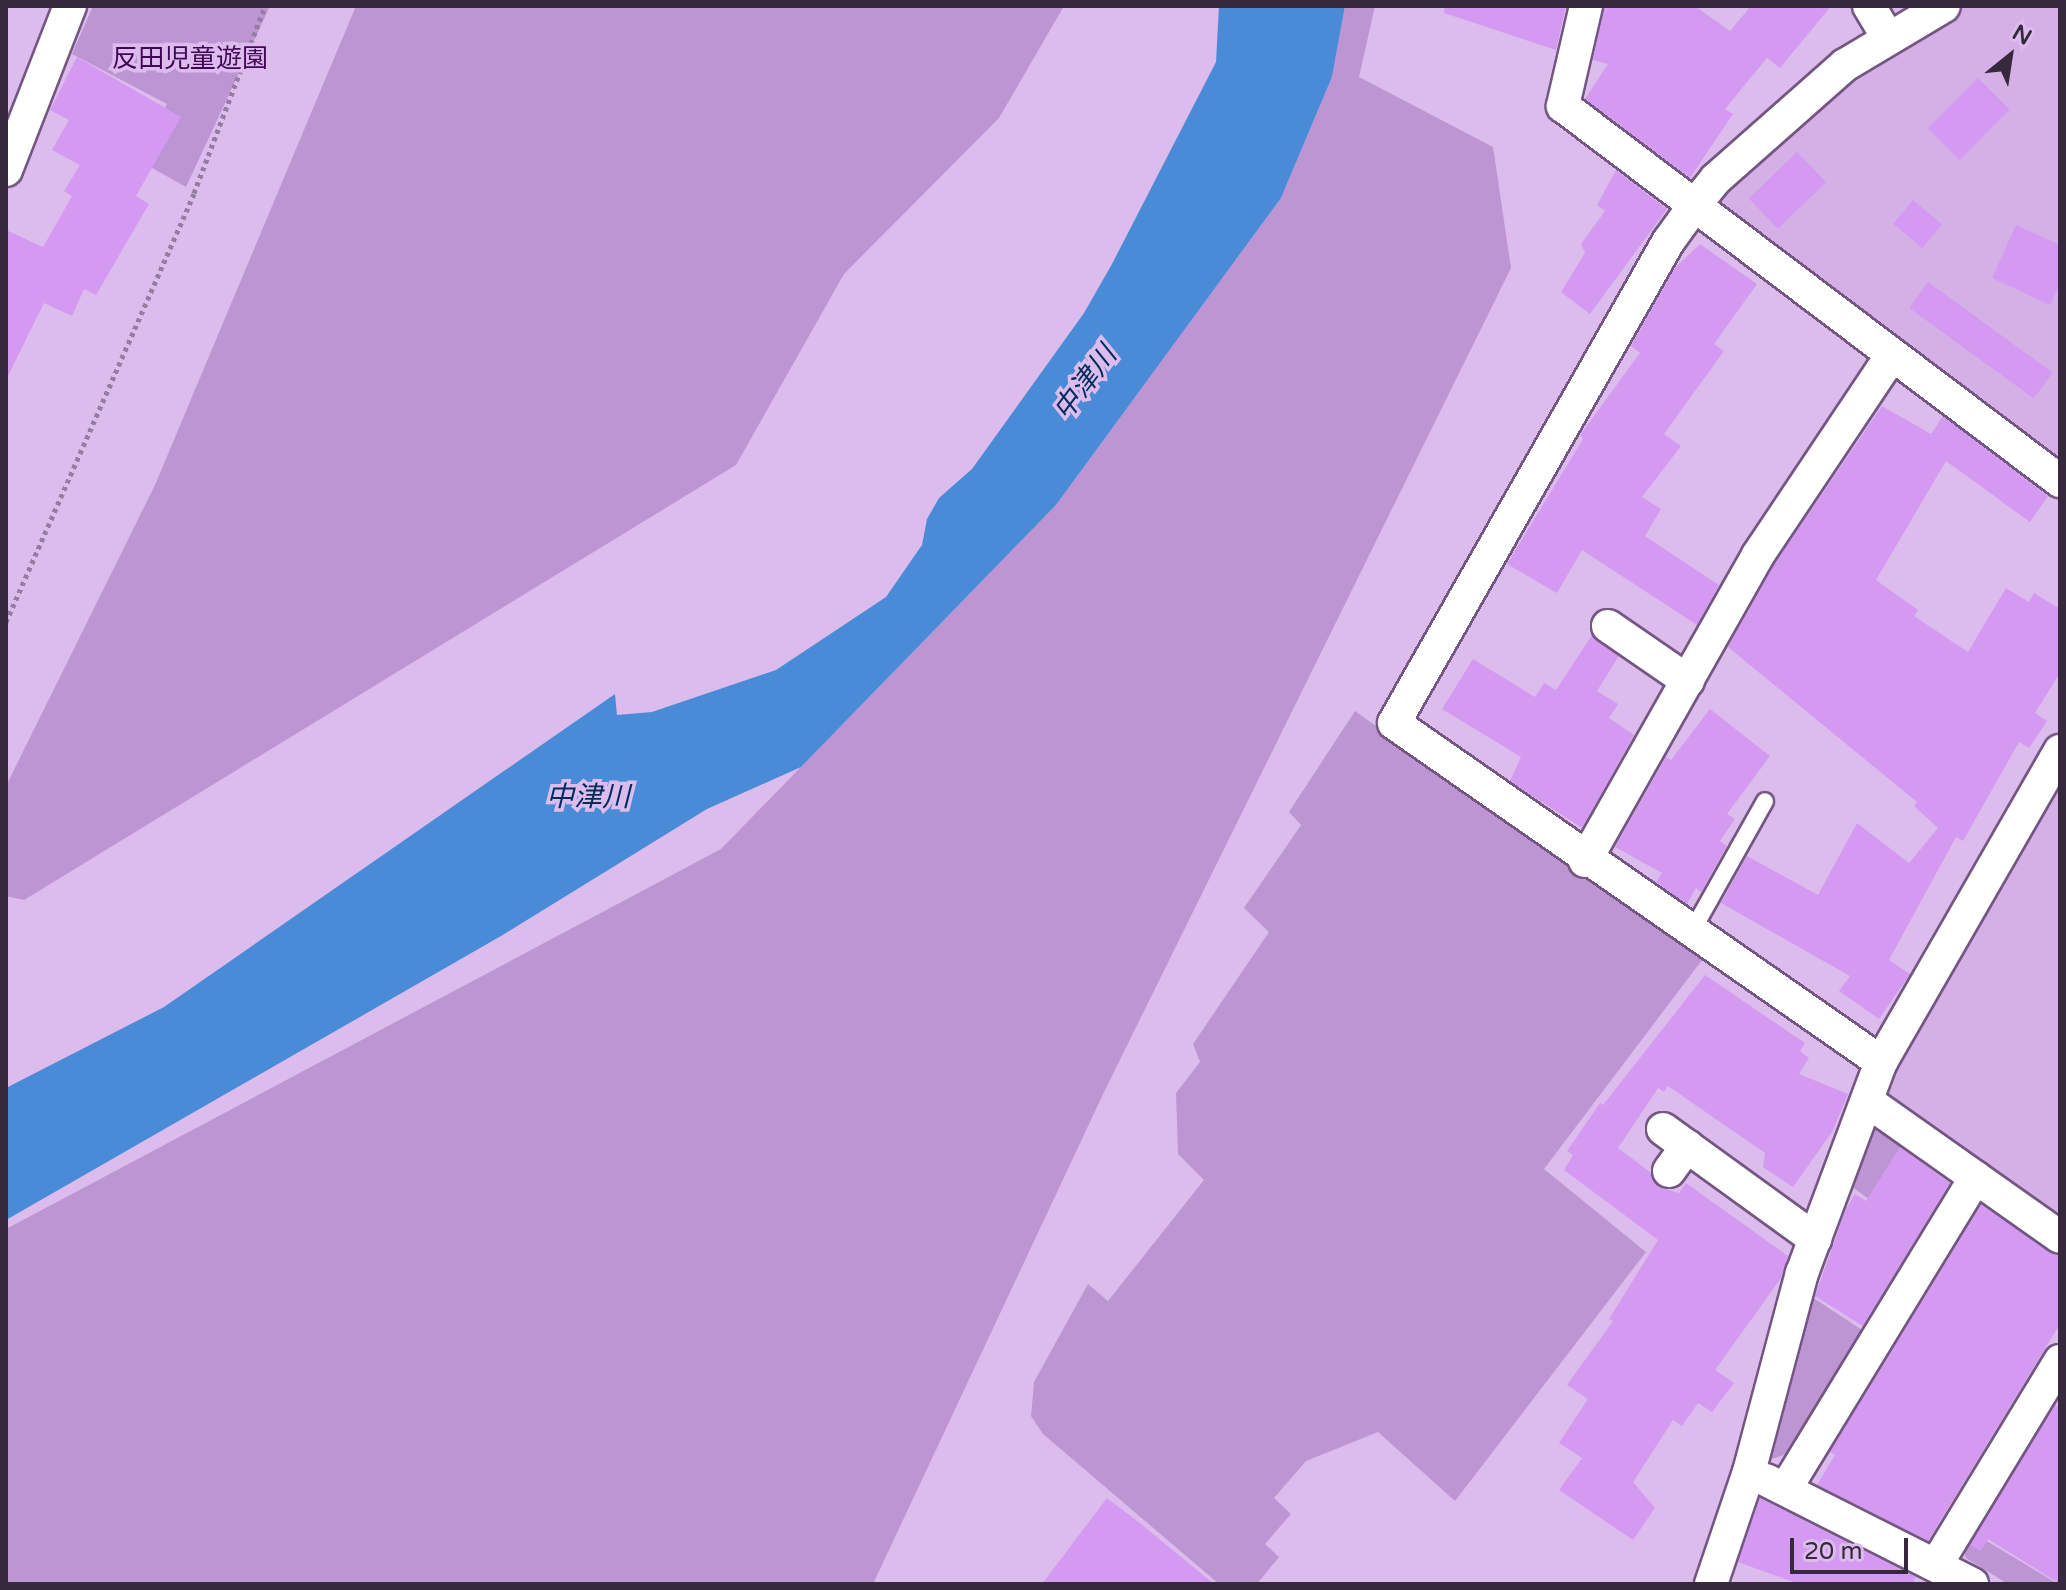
<!DOCTYPE html>
<html>
<head>
<meta charset="utf-8">
<style>
	body { margin:0 }
	#map { position:relative; width:2066px; height:1590px; overflow:hidden; background:#dcbcec; font-family:"Varela Round","Noto Sans JP",sans-serif }
	div>[style] { position:absolute }
	.built>* { inset:0; background:#d4b0e7 }
	.green>* { inset:0; background:#be95d3 }
	.water>* { inset:0; background:#4a8bd8 }
	.building>* { inset:0; background:#d49af1; transform-origin:0 0 }
	.path>* { height:5px; margin-top:-2.5px; transform-origin:0; background:repeating-linear-gradient(90deg,#957da1 0 4px,transparent 0 8px) }
	.roads { filter:drop-shadow(2px 0 #735681) drop-shadow(-2px 0 #735681) drop-shadow(0 2px #735681) drop-shadow(0 -2px #735681) }
	.lane>* { height:16px; margin:-8px; padding:0 8px; transform-origin:8px; border-radius:8px; background:#fff }
	.street>* { height:32px; margin:-16px; padding:0 16px; transform-origin:16px; border-radius:16px; background:#fff }
	span { translate:-50% -50%; white-space:nowrap; text-align:center; line-height:1.15; -webkit-text-stroke:7px #dcbcec; paint-order:stroke }
	.park-label { font-size:26px; color:#410756 }
	.water-label { font-size:28px; color:#002c5d; font-style:italic }
	.frame { position:absolute; inset:0; border:8px solid #36293c; pointer-events:none }
	.north { position:absolute; left:1970px; top:16px; width:80px; height:80px; -webkit-text-stroke:6px #dcbcec; paint-order:stroke; rotate:30deg; font-size:22px; font-weight:700; line-height:32px; text-align:center; color:#36293c }
	.north::after { content:''; display:block; margin:auto; width:28px; height:36px; background:#36293c; clip-path:polygon(50% 0,100% 100%,50% 72%,0 100%) }
	.scale { position:absolute; left:1790px; top:1538px; width:118px; height:36px; box-sizing:border-box; border:4px solid #36293c; border-top:0; padding-left:10px; font-size:24px; line-height:28px; white-space:nowrap; color:#36293c; -webkit-text-stroke:6px #dcbcec; paint-order:stroke }
</style>
</head>
<body>
<div id="map">
	<div class="built">
		<div style="clip-path:polygon(1957px 6px,2060px 6px,2060px 465px,1721px 214px,1718px 191px,1847px 74px)"></div>
		<div style="clip-path:polygon(2060px 774px,2060px 1219px,1887px 1096px,1892px 1064px)"></div>
	</div>
	<div class="green">
		<div style="clip-path:polygon(93px 6px,270px 6px,186px 187px,138px 160px,167px 104px,72px 54px)"></div>
		<div style="clip-path:polygon(356px 6px,1064px 6px,999px 118px,844px 274px,736px 465px,24px 900px,6px 896px,6px 786px,155px 485px)"></div>
		<div style="clip-path:polygon(1345px 6px,1375px 6px,1359px 77px,1493px 147px,1511px 268px,1105px 1090px,873px 1584px,6px 1584px,6px 1229px,721px 849px,1056px 505px,1281px 198px,1332px 77px)"></div>
		<div style="clip-path:polygon(1355px 711px,1702px 960px,1544px 1169px,1646px 1252px,1455px 1501px,1378px 1432px,1306px 1461px,1274px 1498px,1291px 1514px,1265px 1544px,1279px 1557px,1257px 1584px,1219px 1584px,1043px 1434px,1031px 1416px,1034px 1382px,1088px 1284px,1108px 1301px,1204px 1180px,1178px 1154px,1176px 1093px,1200px 1062px,1193px 1044px,1269px 932px,1244px 908px,1301px 825px,1289px 812px)"></div>
		<div style="clip-path:polygon(1882px 1126px,1905px 1141px,1870px 1200px,1851px 1186px,1875px 1128px)"></div>
		<div style="clip-path:polygon(1809px 1295px,1862px 1330px,1787px 1454px,1769px 1460px,1762px 1457px)"></div>
		<div style="clip-path:polygon(1970px 1531px,2058px 1584px,2008px 1584px,1966px 1558px,1962px 1545px)"></div>
	</div>
	<div class="water">
		<div style="clip-path:polygon(1219px 6px,1345px 6px,1332px 77px,1281px 198px,1056px 505px,801px 767px,707px 809px,501px 936px,6px 1220px,6px 1088px,164px 1007px,615px 694px,617px 715px,652px 712px,776px 670px,886px 597px,922px 545px,927px 519px,939px 498px,972px 469px,1084px 313px,1112px 264px,1216px 62px)"></div>
	</div>
	<div class="building">
		<div style="clip-path:polygon(1445px 6px,1566px 6px,1556px 50px,1444px 13px)"></div>
		<div style="clip-path:polygon(1604px 6px,1695px 6px,1730px 31px,1751px 6px,1831px 6px,1780px 68px,1767px 58px,1725px 109px,1733px 114px,1690px 178px,1585px 99px,1608px 64px,1593px 60px)"></div>
		<div style="clip-path:polygon(77px 57px,181px 117px,136px 196px,149px 204px,96px 295px,84px 289px,72px 316px,44px 303px,6px 380px,6px 230px,43px 247px,72px 196px,64px 191px,80px 165px,52px 150px,69px 120px,50px 110px)"></div>
		<div style="left:1978px;top:78px;width:45px;height:71px;rotate:45deg"></div>
		<div style="left:1797px;top:152px;width:42px;height:67px;rotate:46deg"></div>
		<div style="clip-path:polygon(1616px 170px,1667px 209px,1590px 314px,1561px 292px,1585px 253px,1581px 244px,1605px 211px,1597px 205px)"></div>
		<div style="left:1913px;top:200px;width:38px;height:31px;rotate:40deg"></div>
		<div style="clip-path:polygon(2016px 225px,2060px 245px,2060px 284px,2050px 305px,1992px 278px)"></div>
		<div style="clip-path:polygon(1700px 244px,1757px 284px,1714px 344px,1724px 351px,1664px 434px,1681px 446px,1642px 497px,1661px 509px,1645px 536px,1719px 585px,1697px 625px,1582px 550px,1557px 593px,1507px 564px,1583px 439px,1580px 435px,1640px 353px,1631px 346px,1675px 268px)"></div>
		<div style="left:1928px;top:282px;width:154px;height:32px;rotate:36deg"></div>
		<div style="clip-path:polygon(1882px 406px,1931px 434px,1943px 416px,2048px 496px,2030px 522px,1946px 461px,1876px 580px,1918px 610px,1914px 616px,1968px 652px,2006px 588px,2029px 602px,2034px 593px,2060px 609px,2060px 673px,2035px 713px,2047px 721px,2029px 748px,2019px 742px,1963px 841px,1956px 837px,1889px 960px,1910px 974px,1879px 1019px,1839px 991px,1850px 976px,1721px 903px,1747px 856px,1818px 895px,1857px 823px,1909px 863px,1938px 828px,1914px 806px,1917px 802px,1728px 647px,1774px 565px)"></div>
		<div style="clip-path:polygon(1592px 635px,1619px 656px,1597px 691px,1618px 704px,1609px 718px,1634px 735px,1582px 828px,1510px 781px,1521px 757px,1442px 709px,1473px 659px,1535px 697px,1544px 683px,1556px 690px)"></div>
		<div style="clip-path:polygon(1710px 709px,1770px 756px,1727px 814px,1735px 819px,1720px 841px,1727px 846px,1701px 892px,1696px 888px,1687px 904px,1656px 882px,1662px 873px,1615px 847px,1666px 757px,1671px 760px)"></div>
		<div style="clip-path:polygon(1705px 975px,1805px 1043px,1800px 1051px,1809px 1058px,1799px 1074px,1848px 1094px,1832px 1132px,1793px 1187px,1763px 1167px,1765px 1153px,1668px 1086px,1664px 1092px,1658px 1088px,1618px 1148px,1650px 1172px,1659px 1187px,1679px 1193px,1686px 1183px,1788px 1256px,1781px 1278px,1715px 1370px,1734px 1383px,1712px 1412px,1698px 1403px,1682px 1426px,1673px 1420px,1633px 1482px,1655px 1508px,1633px 1540px,1559px 1490px,1582px 1458px,1559px 1443px,1588px 1399px,1567px 1385px,1613px 1321px,1609px 1319px,1658px 1240px,1564px 1170px,1573px 1155px,1567px 1151px,1600px 1103px,1603px 1105px)"></div>
		<div style="clip-path:polygon(1900px 1147px,1950px 1183px,1863px 1326px,1815px 1296px,1846px 1209px,1855px 1194px,1866px 1201px)"></div>
		<div style="clip-path:polygon(1981px 1205px,2060px 1256px,2060px 1324px,1928px 1541px,1817px 1485px,1835px 1455px,1830px 1452px)"></div>
		<div style="clip-path:polygon(2055px 1405px,2060px 1408px,2060px 1584px,1988px 1539px,1981px 1551px,1970px 1545px)"></div>
		<div style="clip-path:polygon(1107px 1498px,1141px 1524px,1214px 1584px,1042px 1584px)"></div>
		<div style="clip-path:polygon(1760px 1498px,1916px 1577px,1912px 1584px,1799px 1584px,1738px 1562px)"></div>
	</div>
	<div class="path">
		<div style="left:6px;top:622px;width:468px;rotate:-66.3deg"></div>
		<div style="left:194px;top:193px;width:200px;rotate:-69.2deg"></div>
	</div>
	<div class="roads">
		<div class="lane">
			<div style="left:1691px;top:933px;width:151px;rotate:-60.7deg"></div>
		</div>
		<div class="street">
			<div style="left:1586px;top:6px;width:103px;rotate:103deg"></div>
			<div style="left:1563px;top:106px;width:623px;rotate:37.04deg"></div>
			<div style="left:1869px;top:6px;width:37px;rotate:59deg"></div>
			<div style="left:6px;top:170px;width:176px;rotate:-68.7deg"></div>
			<div style="left:1608px;top:626px;width:97px;rotate:34.5deg"></div>
			<div style="left:1585px;top:861px;width:352px;rotate:-60.5deg"></div>
			<div style="left:1758px;top:555px;width:239px;rotate:-56.2deg"></div>
			<div style="left:1881px;top:1062px;width:593px;rotate:-145.16deg"></div>
			<div style="left:1394px;top:723px;width:554px;rotate:-60.33deg"></div>
			<div style="left:1668px;top:242px;width:44px;rotate:-54.2deg"></div>
			<div style="left:1694px;top:206px;width:35px;rotate:-51deg"></div>
			<div style="left:1716px;top:179px;width:172px;rotate:-41.5deg"></div>
			<div style="left:1845px;top:65px;width:115px;rotate:-30.8deg"></div>
			<div style="left:1870px;top:1103px;width:232px;rotate:35.2deg"></div>
			<div style="left:1663px;top:1129px;width:188px;rotate:35.9deg"></div>
			<div style="left:1669px;top:1171px;width:31px;rotate:-54deg"></div>
			<div style="left:1766px;top:1480px;width:231px;rotate:26.8deg"></div>
			<div style="left:1786px;top:1488px;width:364px;rotate:-58.6deg"></div>
			<div style="left:1936px;top:1565px;width:239px;rotate:-58.7deg"></div>
			<div style="left:1711px;top:1584px;width:118px;rotate:-71.3deg"></div>
			<div style="left:1749px;top:1472px;width:206px;rotate:-75.1deg"></div>
			<div style="left:1802px;top:1273px;width:225px;rotate:-69.5deg"></div>
			<div style="left:1881px;top:1062px;width:359px;rotate:-60.1deg"></div>
		</div>
	</div>
	<div class="park-label">
		<span style="left:190px;top:59px">反田児童遊園</span>
	</div>
	<div class="water-label">
		<span style="left:1085px;top:383px;rotate:-53deg">中津川</span>
		<span style="left:588px;top:797px">中津川</span>
	</div>
	<div class="frame"></div>
	<div class="north">N</div>
	<div class="scale">20 m</div>
</div>
</body>
</html>
